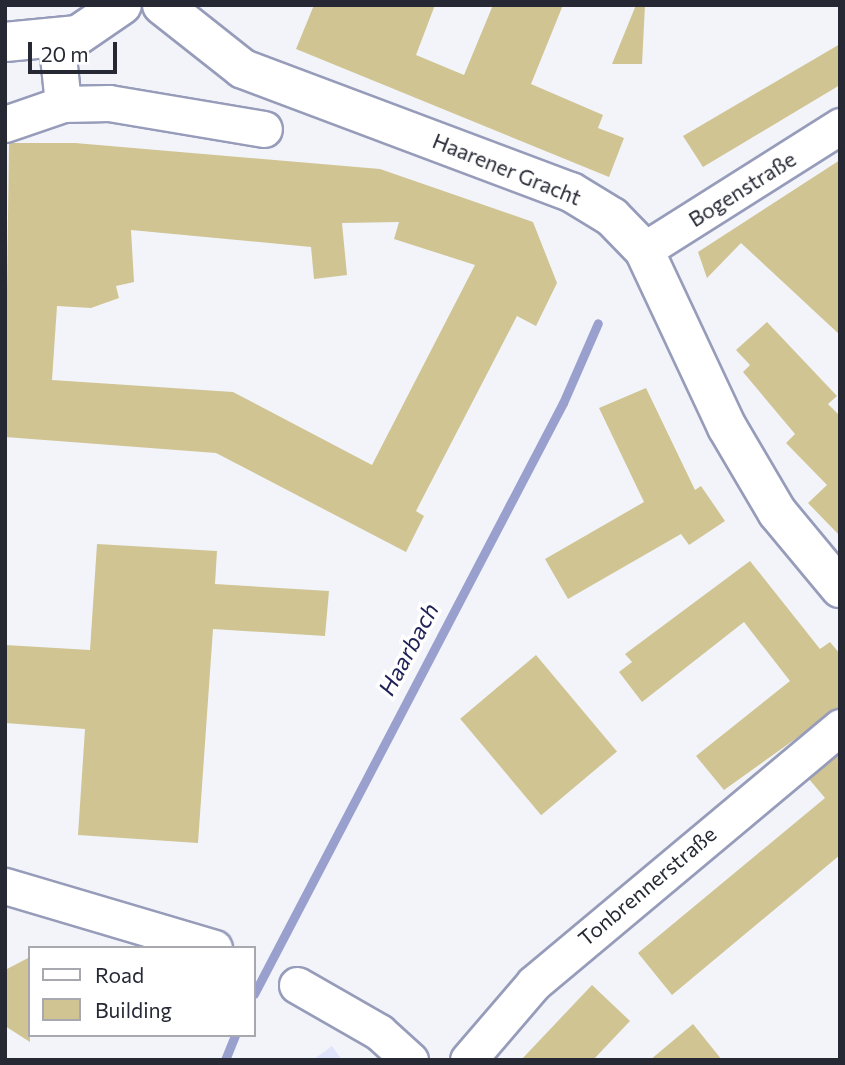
<!DOCTYPE html>
<html>
<head>
<meta charset="utf-8">
<style>
	body { margin:0 }
	#map { position:relative; width:845px; height:1065px; overflow:hidden; background:#f2f4fa; font-family:Commissioner,sans-serif }
	div>[style] { position:absolute }
	.green>* { inset:0; background:#dfe4fc }
	.stream>* { height:9px; margin:-4.5px; padding:0 4.5px; transform-origin:4.5px; border-radius:4.5px; background:#99a0ce }
	.building>* { inset:0; background:#d0c493; transform-origin:0 0 }
	.roads { filter:drop-shadow(2px 0 #969cb9) drop-shadow(-2px 0 #969cb9) drop-shadow(0 2px #969cb9) drop-shadow(0 -2px #969cb9) }
	.street>* { height:35px; margin:-17.5px; padding:0 17.5px; transform-origin:17.5px; border-radius:17.5px; background:#fff }
	.secondary>* { height:38px; margin:-19px; padding:0 19px; transform-origin:19px; border-radius:19px; background:#fff }
	span { translate:-50% -50%; white-space:nowrap; text-align:center; line-height:1.15; -webkit-text-stroke:7px #fff; paint-order:stroke }
	.street-label { font-size:21px; color:#262834 }
	.water-label { font-size:23px; color:#202157; font-style:italic }
	.frame { position:absolute; inset:0; border:7px solid #262834; pointer-events:none }
	.legend { position:absolute; left:28px; top:946px; width:228px; height:91px; box-sizing:border-box; background:#fff; border:2px solid #a8a9ae; margin:0; padding:9px 12px; list-style:none; font-size:21px; color:#262834 }
	.legend li { display:flex; align-items:center; gap:14px; height:35px }
	.legend b { width:35px; border:2px solid #a8a9ae }
	.scale { position:absolute; left:28px; top:42px; width:89px; height:32px; box-sizing:border-box; border:4px solid #262834; border-top:0; padding-left:9px; font-size:21px; line-height:24px; white-space:nowrap; color:#262834; -webkit-text-stroke:5px #fff; paint-order:stroke }
</style>
</head>
<body>
<div id="map">
	<div class="green">
		<div style="clip-path:polygon(332px 1046px,342px 1060px,313px 1060px)"></div>
	</div>
	<div class="stream">
		<div style="left:254px;top:994px;width:667px;rotate:-62.4deg"></div>
		<div style="left:563px;top:403px;width:87px;rotate:-66.4deg"></div>
		<div style="left:225px;top:1060px;width:27px;rotate:-68deg"></div>
	</div>
	<div class="building">
		<div style="clip-path:polygon(314px 5px,435px 5px,416px 55px,464px 75px,493px 5px,563px 5px,531px 84px,603px 115px,598px 128px,624px 138px,609px 177px,296px 49px)"></div>
		<div style="clip-path:polygon(636px 5px,645px 5px,642px 64px,612px 64px)"></div>
		<div style="clip-path:polygon(840px 44px,840px 85px,703px 167px,683px 136px)"></div>
		<div style="clip-path:polygon(evenodd,9px 143px,75px 143px,380px 169px,533px 222px,557px 283px,536px 326px,517px 316px,416px 511px,424px 516px,406px 552px,216px 453px,5px 437px,9px 143px,399px 222px,394px 239px,475px 265px,372px 465px,233px 392px,52px 380px,57px 306px,91px 308px,119px 298px,116px 286px,134px 282px,131px 230px,311px 247px,314px 279px,347px 275px,342px 223px,399px 222px)"></div>
		<div style="clip-path:polygon(840px 160px,840px 335px,741px 243px,707px 278px,698px 252px)"></div>
		<div style="clip-path:polygon(767px 322px,837px 396px,828px 404px,840px 416px,840px 536px,808px 503px,827px 485px,786px 443px,795px 434px,743px 372px,750px 365px,736px 350px)"></div>
		<div style="clip-path:polygon(646px 388px,695px 490px,701px 486px,725px 521px,689px 545px,681px 534px,568px 599px,545px 559px,644px 502px,599px 408px)"></div>
		<div style="clip-path:polygon(97px 544px,217px 551px,215px 584px,329px 591px,325px 636px,213px 629px,198px 843px,78px 835px,85px 729px,5px 723px,5px 645px,90px 650px)"></div>
		<div style="clip-path:polygon(750px 561px,820px 649px,830px 642px,840px 654px,840px 707px,724px 790px,696px 756px,790px 681px,744px 622px,642px 702px,619px 672px,632px 662px,625px 654px)"></div>
		<div style="left:536px;top:655px;width:126px;height:99px;rotate:50deg"></div>
		<div style="clip-path:polygon(840px 753px,840px 855px,672px 995px,638px 953px,825px 798px,809px 779px)"></div>
		<div style="clip-path:polygon(30px 957px,30px 1042px,5px 1026px,5px 970px)"></div>
		<div style="clip-path:polygon(592px 985px,630px 1021px,593px 1060px,521px 1060px)"></div>
		<div style="clip-path:polygon(693px 1024px,722px 1060px,650px 1060px)"></div>
	</div>
	<div class="roads">
		<div class="street">
			<div style="left:56px;top:37px;width:67px;rotate:84deg"></div>
			<div style="left:5px;top:124px;width:61px;rotate:-19deg"></div>
			<div style="left:63px;top:104px;width:46px;rotate:-1.2deg"></div>
			<div style="left:109px;top:103px;width:157px;rotate:9.5deg"></div>
			<div style="left:644px;top:250px;width:232px;rotate:-32.3deg"></div>
			<div style="left:5px;top:886px;width:218px;rotate:16.5deg"></div>
			<div style="left:297px;top:985px;width:95px;rotate:29.8deg"></div>
			<div style="left:379px;top:1032px;width:42px;rotate:42.1deg"></div>
			<div style="left:468px;top:1060px;width:101px;rotate:-49.4deg"></div>
			<div style="left:534px;top:983px;width:399px;rotate:-39.9deg"></div>
		</div>
		<div class="secondary">
			<div style="left:162px;top:5px;width:103px;rotate:38.3deg"></div>
			<div style="left:243px;top:69px;width:350px;rotate:20.6deg"></div>
			<div style="left:571px;top:192px;width:48px;rotate:31.4deg"></div>
			<div style="left:612px;top:217px;width:46px;rotate:45.9deg"></div>
			<div style="left:644px;top:250px;width:195px;rotate:64.9deg"></div>
			<div style="left:727px;top:427px;width:99px;rotate:59.5deg"></div>
			<div style="left:777px;top:512px;width:99px;rotate:50.3deg"></div>
			<div style="left:5px;top:42px;width:73px;rotate:-5.5deg"></div>
			<div style="left:78px;top:35px;width:53px;rotate:-34.3deg"></div>
		</div>
	</div>
	<div class="street-label">
		<span style="left:507px;top:169px;rotate:22deg">Haarener Gracht</span>
		<span style="left:742px;top:189px;rotate:-32deg">Bogenstraße</span>
		<span style="left:647px;top:886px;rotate:-40deg">Tonbrennerstraße</span>
	</div>
	<div class="water-label">
		<span style="left:408px;top:649px;rotate:-62deg">Haarbach</span>
	</div>
	<div class="frame"></div>
	<ul class="legend">
	<li><b style="height:9px;background:#fff"></b>Road</li>
	<li><b style="height:19px;background:#d0c493"></b>Building</li>
	</ul>
	<div class="scale">20 m</div>
</div>
</body>
</html>
